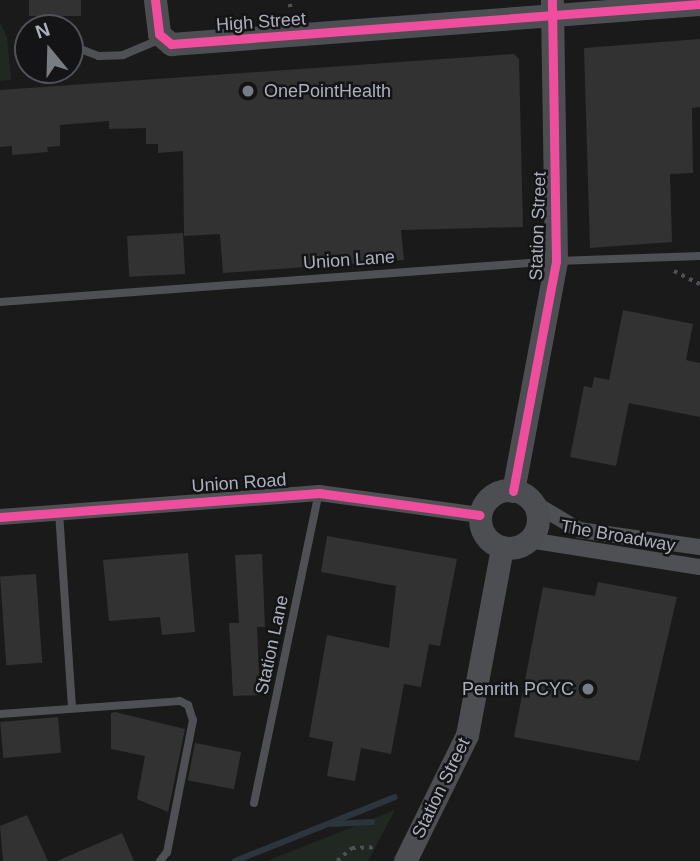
<!DOCTYPE html>
<html>
<head>
<meta charset="utf-8">
<style>
	body { margin:0 }
	#map { position:relative; width:700px; height:861px; overflow:hidden; background:#1a1a1a; font-family:Helvetica,sans-serif }
	div>[style] { position:absolute }
	.green>* { inset:0; background:#202821 }
	.stream>* { height:6px; margin:-3px; padding:0 3px; transform-origin:3px; border-radius:3px; background:#2c353d }
	.building>* { inset:0; background:#323232; transform-origin:0 0 }
	.path>* { height:3.5px; margin-top:-1.75px; transform-origin:0; background:repeating-linear-gradient(90deg,#505155 0 3.5px,transparent 0 8.5px) }
	.lane>* { height:8px; margin:-4px; padding:0 4px; transform-origin:4px; border-radius:4px; background:#4e5053 }
	.street>* { height:16px; margin:-8px; padding:0 8px; transform-origin:8px; border-radius:8px; background:#4e5053 }
	.secondary>* { height:23px; margin:-11.5px; padding:0 11.5px; transform-origin:11.5px; border-radius:11.5px; background:#4d4e52 }
	.secondary>.ring { margin:-11.5px; padding:0; box-sizing:content-box; background:none; border:23px solid #4d4e52; border-radius:50% }
	.cycleway>* { height:9px; margin:-4.5px; padding:0 4.5px; transform-origin:4.5px; border-radius:4.5px; background:#ef4d9e }
	.dots>* { width:19px; height:19px; translate:-50% -50%; box-sizing:border-box; border:4px solid #141417; border-radius:50% }
	span { translate:-50% -50%; white-space:nowrap; text-align:center; line-height:1.15; -webkit-text-stroke:5px #141417; paint-order:stroke }
	.street-label { font-size:18px; color:#abb0bb }
	.poi-label { font-size:18px; color:#abb0bb }
	.left { translate:0 -50%; text-align:left }
	.right { translate:-100% -50%; text-align:right }
	.north { position:absolute; left:14px; top:14px; width:70px; height:70px; box-sizing:border-box; background:#141417; border:2px solid #505259; border-radius:50%; rotate:341deg; font-size:19px; font-weight:700; line-height:28px; text-align:center; color:#abb0bb }
	.north::after { content:''; display:block; margin:auto; width:24px; height:32px; background:#787c83; clip-path:polygon(50% 0,100% 100%,50% 72%,0 100%) }
</style>
</head>
<body>
<div id="map">
	<div class="green">
		<div style="clip-path:polygon(0 22px,7px 37px,11px 80px,0 81px)"></div>
		<div style="clip-path:polygon(395px 810px,368px 861px,266px 861px,267px 861px)"></div>
	</div>
	<div class="stream">
		<div style="left:332px;top:824px;width:40px;rotate:-2.9deg"></div>
		<div style="left:235px;top:861px;width:172px;rotate:-21.8deg"></div>
	</div>
	<div class="building">
		<div style="left:29px;top:0;width:52px;height:16px"></div>
		<div style="clip-path:polygon(700px 39px,700px 107px,692px 108px,693px 173px,670px 174px,672px 242px,590px 248px,584px 48px)"></div>
		<div style="clip-path:polygon(514px 54px,519px 59px,523px 227px,401px 230px,404px 260px,223px 273px,220px 234px,184px 236px,183px 151px,158px 153px,158px 144px,146px 144px,146px 128px,109px 129px,109px 121px,60px 125px,60px 146px,47px 147px,48px 152px,12px 155px,12px 146px,0 147px,0 90px)"></div>
		<div style="left:183px;top:233px;width:41px;height:56px;rotate:87deg"></div>
		<div style="clip-path:polygon(623px 310px,693px 324px,686px 360px,700px 363px,700px 417px,629px 403px,616px 466px,570px 457px,584px 386px,592px 388px,594px 377px,609px 380px)"></div>
		<div style="clip-path:polygon(327px 536px,457px 559px,440px 646px,429px 644px,421px 687px,404px 684px,391px 754px,361px 748px,355px 781px,327px 776px,333px 742px,309px 737px,327px 635px,389px 648px,396px 586px,321px 572px)"></div>
		<div style="clip-path:polygon(188px 553px,195px 632px,162px 635px,160px 617px,109px 621px,103px 560px)"></div>
		<div style="clip-path:polygon(262px 554px,265px 627px,257px 627px,260px 695px,233px 696px,229px 623px,239px 623px,235px 555px)"></div>
		<div style="left:36px;top:574px;width:89px;height:36px;rotate:86deg"></div>
		<div style="clip-path:polygon(598px 582px,677px 597px,639px 761px,514px 737px,543px 587px,595px 596px)"></div>
		<div style="clip-path:polygon(115px 712px,185px 729px,168px 812px,137px 799px,145px 756px,111px 749px,111px 713px)"></div>
		<div style="left:58px;top:717px;width:36px;height:58px;rotate:85deg"></div>
		<div style="left:195px;top:743px;width:47px;height:38px;rotate:11deg"></div>
		<div style="clip-path:polygon(27px 815px,48px 861px,3px 861px,0 826px)"></div>
		<div style="clip-path:polygon(122px 833px,134px 861px,57px 861px)"></div>
	</div>
	<div class="path">
		<div style="left:290px;top:4px;width:5px;rotate:79deg"></div>
		<div style="left:674px;top:271px;width:29px;rotate:27deg"></div>
		<div style="left:337px;top:861px;width:20px;rotate:-41deg"></div>
		<div style="left:352px;top:848px;width:23px;rotate:-2deg"></div>
	</div>
	<div class="lane">
		<div style="left:70px;top:45px;width:31px;rotate:21deg"></div>
		<div style="left:99px;top:56px;width:24px;rotate:-2deg"></div>
		<div style="left:123px;top:55px;width:41px;rotate:-22.8deg"></div>
		<div style="left:19px;top:47px;width:9px;rotate:-6deg"></div>
		<div style="left:0;top:302px;width:558px;rotate:-4.22deg"></div>
		<div style="left:556px;top:261px;width:144px;rotate:-2deg"></div>
		<div style="left:59px;top:512px;width:195px;rotate:86.2deg"></div>
		<div style="left:0;top:714px;width:180px;rotate:-4.1deg"></div>
		<div style="left:180px;top:701px;width:9px;rotate:27deg"></div>
		<div style="left:188px;top:705px;width:16px;rotate:72deg"></div>
		<div style="left:193px;top:720px;width:135px;rotate:101.1deg"></div>
		<div style="left:167px;top:852px;width:11px;rotate:128deg"></div>
		<div style="left:254px;top:803px;width:317px;rotate:-78.2deg"></div>
	</div>
	<div class="street">
		<div style="left:532px;top:502px;width:55px;rotate:30.8deg"></div>
		<div style="left:579px;top:530px;width:122px;rotate:8deg"></div>
		<div style="left:0;top:517px;width:320px;rotate:-4.3deg"></div>
		<div style="left:319px;top:493px;width:162px;rotate:7.8deg"></div>
		<div style="left:529px;top:540px;width:173px;rotate:9deg"></div>
	</div>
	<div class="secondary">
		<div style="left:155px;top:0;width:34px;rotate:83deg"></div>
		<div style="left:159px;top:34px;width:16px;rotate:40deg"></div>
		<div style="left:171px;top:44px;width:531px;rotate:-4.32deg"></div>
		<div class="ring" style="left:480px;top:490px;width:35px;height:35px"></div>
		<div style="left:513px;top:491px;width:234px;rotate:-79.4deg"></div>
		<div style="left:556px;top:261px;width:260px;rotate:-90.9deg"></div>
		<div style="left:405px;top:861px;width:140px;rotate:-63.8deg"></div>
		<div style="left:467px;top:735px;width:190px;rotate:-79.4deg"></div>
	</div>
	<div class="cycleway">
		<div style="left:155px;top:0;width:34px;rotate:83deg"></div>
		<div style="left:159px;top:34px;width:16px;rotate:40deg"></div>
		<div style="left:171px;top:44px;width:531px;rotate:-4.32deg"></div>
		<div style="left:513px;top:491px;width:234px;rotate:-79.4deg"></div>
		<div style="left:556px;top:261px;width:261px;rotate:-90.9deg"></div>
		<div style="left:0;top:517px;width:320px;rotate:-4.3deg"></div>
		<div style="left:319px;top:493px;width:162px;rotate:7.8deg"></div>
	</div>
	<div class="dots">
		<div style="left:248px;top:91px;background:#787c83"></div>
		<div style="left:588px;top:689px;background:#787c83"></div>
	</div>
	<div class="street-label">
		<span style="left:261px;top:22px;rotate:-4deg">High Street</span>
		<span style="left:538px;top:226px;rotate:-88deg">Station Street</span>
		<span style="left:349px;top:260px;rotate:-4deg">Union Lane</span>
		<span style="left:239px;top:483px;rotate:-4deg">Union Road</span>
		<span style="left:618px;top:536px;rotate:10deg">The Broadway</span>
		<span style="left:272px;top:645px;rotate:-78deg">Station Lane</span>
		<span style="left:441px;top:788px;rotate:-64deg">Station Street</span>
	</div>
	<div class="poi-label">
		<span class="left" style="left:264px;top:91px">OnePointHealth</span>
		<span class="right" style="left:574px;top:689px">Penrith PCYC</span>
	</div>
	<div class="north">N</div>
</div>
</body>
</html>
